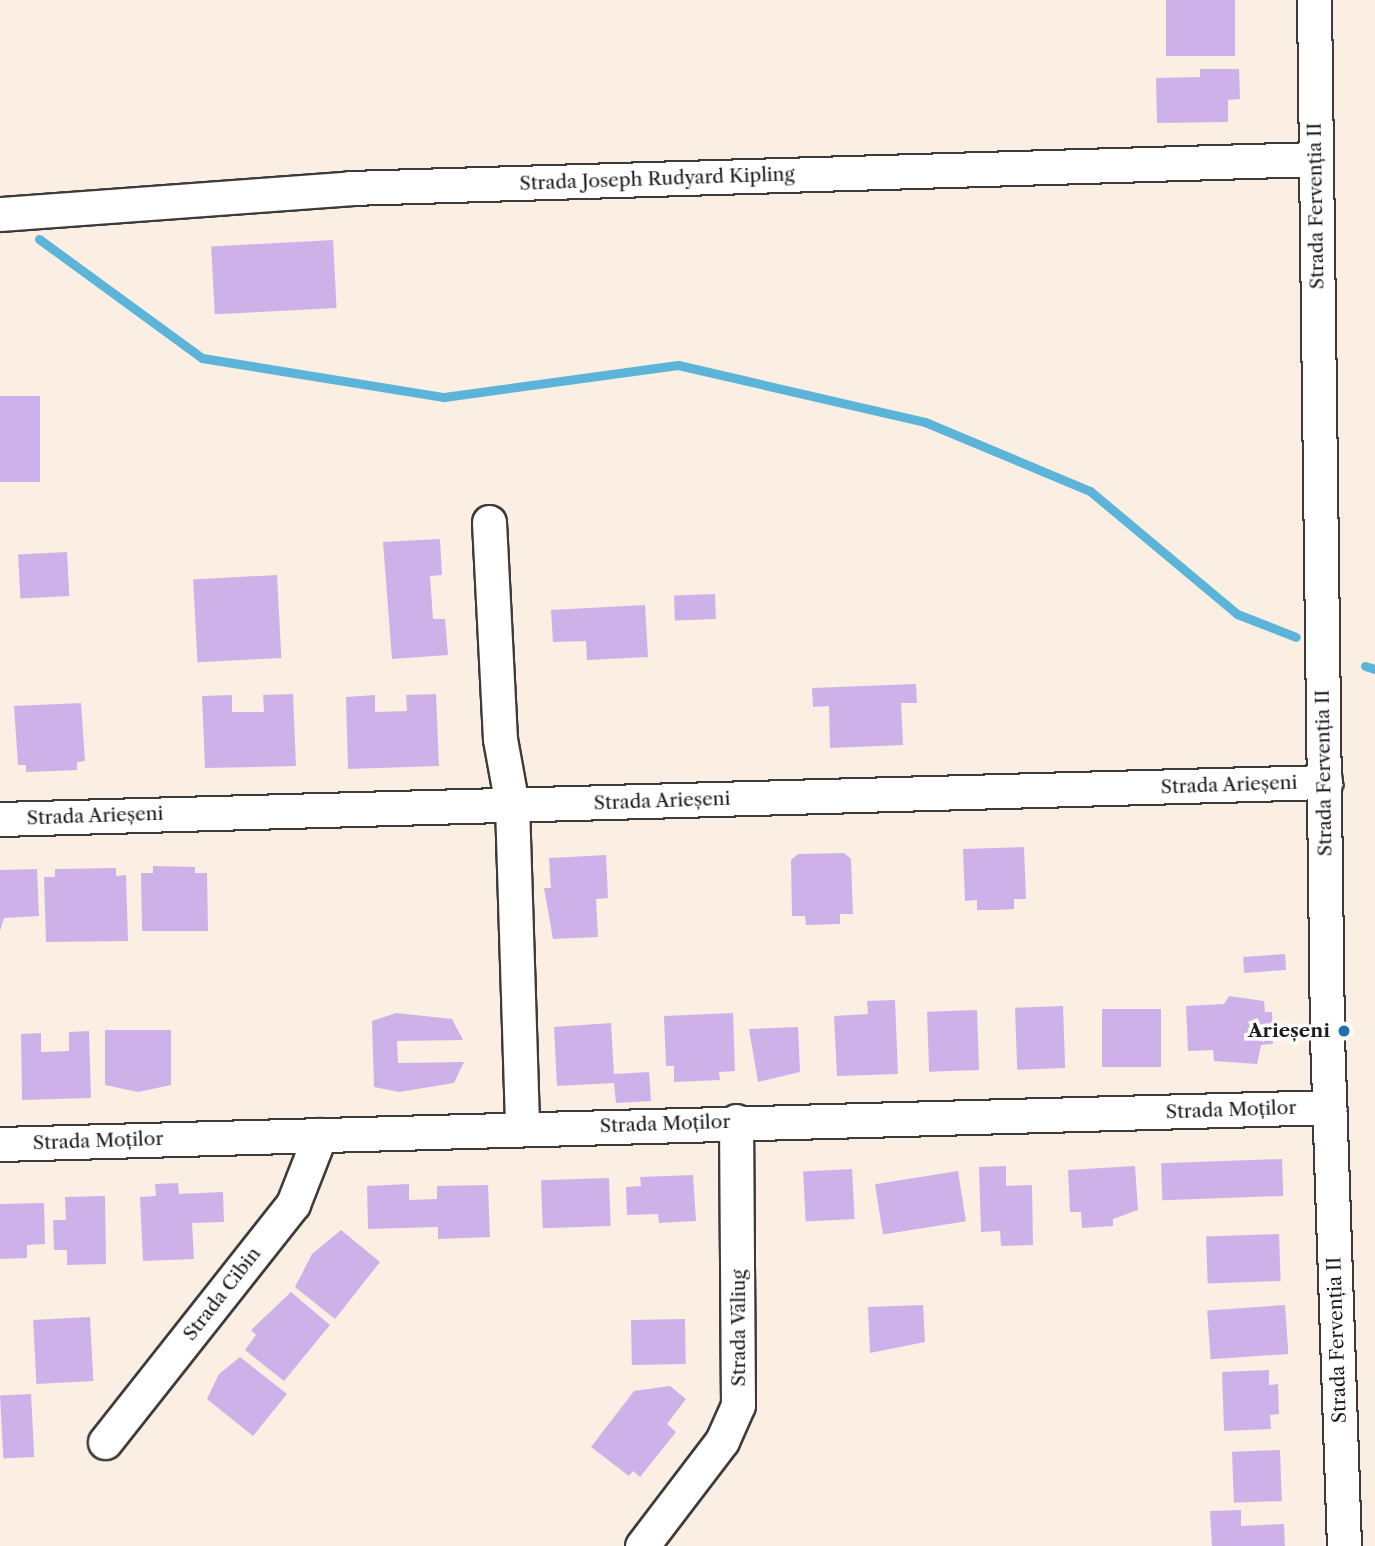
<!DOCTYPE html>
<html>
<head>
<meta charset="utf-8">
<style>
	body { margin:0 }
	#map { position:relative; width:1375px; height:1546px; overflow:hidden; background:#faefe2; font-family:"Libre Caslon Text",serif }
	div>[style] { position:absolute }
	.stream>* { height:9px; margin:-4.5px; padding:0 4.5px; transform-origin:4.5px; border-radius:4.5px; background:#5cb4d9 }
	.building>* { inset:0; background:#cfb1ea; transform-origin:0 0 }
	.roads { filter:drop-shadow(2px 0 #3d3c3a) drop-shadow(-2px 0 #3d3c3a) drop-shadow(0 2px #3d3c3a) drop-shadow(0 -2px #3d3c3a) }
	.minor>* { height:33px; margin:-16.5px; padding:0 16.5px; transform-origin:16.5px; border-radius:16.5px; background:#fff }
	.dots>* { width:19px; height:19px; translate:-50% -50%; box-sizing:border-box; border:4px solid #fff; border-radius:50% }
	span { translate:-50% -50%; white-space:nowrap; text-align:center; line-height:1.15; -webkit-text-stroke:7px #fff; paint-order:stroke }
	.street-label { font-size:19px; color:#1c1c1c }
	.poi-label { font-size:19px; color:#1c1c1c; font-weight:700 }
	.right { translate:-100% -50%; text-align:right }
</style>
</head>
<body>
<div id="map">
	<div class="stream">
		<div style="left:39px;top:239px;width:202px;rotate:36.1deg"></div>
		<div style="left:202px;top:358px;width:245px;rotate:9.2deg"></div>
		<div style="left:444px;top:397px;width:236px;rotate:-7.8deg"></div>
		<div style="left:678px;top:365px;width:253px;rotate:13deg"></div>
		<div style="left:925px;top:422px;width:179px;rotate:22.7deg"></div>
		<div style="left:1090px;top:491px;width:192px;rotate:39.9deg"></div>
		<div style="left:1237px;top:614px;width:63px;rotate:21.3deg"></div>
		<div style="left:1365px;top:666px;width:10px;rotate:17deg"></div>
	</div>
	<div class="building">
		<div style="left:1166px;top:0;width:69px;height:56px"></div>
		<div style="clip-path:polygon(1200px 69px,1239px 69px,1240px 99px,1228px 100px,1228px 122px,1157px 123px,1156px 78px,1200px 77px)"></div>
		<div style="left:333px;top:240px;width:68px;height:122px;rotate:87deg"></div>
		<div style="left:0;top:396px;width:40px;height:86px"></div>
		<div style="clip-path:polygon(440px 539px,442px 575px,430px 576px,433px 619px,445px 619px,448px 655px,392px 659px,383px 542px)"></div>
		<div style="left:67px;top:552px;width:44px;height:49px;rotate:87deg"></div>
		<div style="left:277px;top:575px;width:83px;height:84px;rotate:87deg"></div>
		<div style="left:715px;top:594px;width:25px;height:41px;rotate:88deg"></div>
		<div style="clip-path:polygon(645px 605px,648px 657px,587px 660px,586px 641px,553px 642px,551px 610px)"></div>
		<div style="clip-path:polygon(916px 684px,917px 703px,901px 703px,903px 745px,830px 748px,829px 706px,813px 707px,812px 688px)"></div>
		<div style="clip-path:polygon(293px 694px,296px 766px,205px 768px,202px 696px,232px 695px,232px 712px,264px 712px,263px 695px)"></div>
		<div style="clip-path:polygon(436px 694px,439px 766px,348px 769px,346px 697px,375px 695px,375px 712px,407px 711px,406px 695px)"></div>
		<div style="clip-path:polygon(81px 703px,85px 761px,77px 762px,77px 770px,26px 772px,26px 765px,18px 765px,14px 706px)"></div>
		<div style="clip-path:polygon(1024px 847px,1026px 899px,1014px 899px,1014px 909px,996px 910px,977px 910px,977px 900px,965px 901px,963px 849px)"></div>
		<div style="clip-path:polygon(844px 853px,851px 859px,853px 914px,840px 914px,840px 924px,806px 925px,805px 916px,792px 916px,791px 860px,798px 854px)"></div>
		<div style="clip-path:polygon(606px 855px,608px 898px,596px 899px,598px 937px,553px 939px,544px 888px,551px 888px,549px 858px)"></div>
		<div style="clip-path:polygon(153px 866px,195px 867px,195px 873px,207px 873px,208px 931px,142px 931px,141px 873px,153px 873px)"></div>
		<div style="clip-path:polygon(116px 868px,116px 876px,126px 875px,128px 941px,46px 942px,44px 877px,55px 877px,55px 869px)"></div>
		<div style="clip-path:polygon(37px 869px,39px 916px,4px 918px,0 931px,0 870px)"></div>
		<div style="left:1285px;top:954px;width:16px;height:42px;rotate:86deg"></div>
		<div style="clip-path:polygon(1229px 996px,1264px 1001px,1265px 1012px,1272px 1012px,1273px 1044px,1261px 1045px,1257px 1064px,1214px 1061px,1213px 1050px,1188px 1051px,1186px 1006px,1224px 1004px)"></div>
		<div style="clip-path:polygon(895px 1000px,898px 1074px,837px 1076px,834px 1016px,868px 1014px,867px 1001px)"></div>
		<div style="left:1063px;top:1006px;width:62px;height:48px;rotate:88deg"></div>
		<div style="left:1102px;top:1009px;width:59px;height:58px"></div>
		<div style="left:977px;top:1010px;width:60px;height:50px;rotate:88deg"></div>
		<div style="clip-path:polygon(396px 1013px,452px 1019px,463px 1040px,397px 1041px,398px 1063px,464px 1062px,454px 1083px,399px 1092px,374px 1087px,372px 1021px)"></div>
		<div style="clip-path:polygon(733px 1013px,735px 1071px,719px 1072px,720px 1080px,674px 1082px,674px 1066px,666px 1066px,664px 1016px)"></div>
		<div style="clip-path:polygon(611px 1023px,614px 1074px,649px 1072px,651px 1101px,616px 1103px,614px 1083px,557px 1086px,554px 1027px)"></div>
		<div style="clip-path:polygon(798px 1027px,800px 1072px,758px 1082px,749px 1029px)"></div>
		<div style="clip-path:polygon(105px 1030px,171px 1030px,171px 1085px,138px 1092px,105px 1085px)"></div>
		<div style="clip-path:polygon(89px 1031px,91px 1098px,22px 1100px,21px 1034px,41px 1033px,41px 1052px,69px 1051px,69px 1032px)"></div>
		<div style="left:1282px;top:1159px;width:37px;height:121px;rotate:88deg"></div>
		<div style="clip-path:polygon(1006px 1166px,1006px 1186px,1032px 1185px,1033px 1245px,1001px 1246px,1000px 1231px,981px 1232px,979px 1167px)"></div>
		<div style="clip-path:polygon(1135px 1166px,1138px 1210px,1113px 1219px,1113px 1226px,1082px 1228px,1081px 1212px,1070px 1212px,1068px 1170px)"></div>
		<div style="left:852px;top:1169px;width:50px;height:49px;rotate:87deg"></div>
		<div style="left:958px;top:1171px;width:51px;height:84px;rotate:81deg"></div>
		<div style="clip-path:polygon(693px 1175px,696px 1221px,659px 1223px,658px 1214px,627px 1215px,626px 1187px,641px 1186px,640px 1177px)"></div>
		<div style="left:609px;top:1178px;width:48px;height:68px;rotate:88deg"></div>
		<div style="clip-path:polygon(178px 1183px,179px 1194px,223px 1192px,224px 1222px,192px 1223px,194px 1259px,143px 1261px,140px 1197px,156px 1196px,155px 1184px)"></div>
		<div style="clip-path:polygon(409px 1184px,409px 1200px,437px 1199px,437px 1186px,488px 1185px,490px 1237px,438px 1239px,438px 1227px,368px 1229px,367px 1186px)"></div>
		<div style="clip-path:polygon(105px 1196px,106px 1264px,67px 1265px,67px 1250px,54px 1250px,53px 1220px,66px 1220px,65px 1197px)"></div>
		<div style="clip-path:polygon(44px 1203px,45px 1244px,27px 1245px,27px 1258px,0 1259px,0 1204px)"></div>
		<div style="clip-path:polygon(341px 1230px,380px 1262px,335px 1319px,295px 1287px,312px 1254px)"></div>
		<div style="left:1279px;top:1234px;width:47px;height:73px;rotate:88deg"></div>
		<div style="clip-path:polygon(291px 1292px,330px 1325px,284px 1381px,245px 1350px,256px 1335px,251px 1330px)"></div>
		<div style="clip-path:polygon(923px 1305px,925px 1342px,870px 1353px,868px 1307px)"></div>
		<div style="left:1285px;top:1305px;width:49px;height:78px;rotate:86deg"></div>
		<div style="left:90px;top:1317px;width:64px;height:57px;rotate:87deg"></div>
		<div style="left:685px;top:1319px;width:45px;height:54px;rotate:89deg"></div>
		<div style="clip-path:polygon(240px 1357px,287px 1394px,253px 1436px,207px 1399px,219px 1374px)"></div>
		<div style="clip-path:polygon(1269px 1370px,1269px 1385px,1278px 1384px,1279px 1414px,1270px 1415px,1271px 1429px,1224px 1431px,1222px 1372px)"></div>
		<div style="clip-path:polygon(670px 1386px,686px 1399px,667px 1424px,676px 1432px,640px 1477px,633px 1471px,629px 1476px,591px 1447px,634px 1391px)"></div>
		<div style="left:31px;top:1394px;width:63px;height:31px;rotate:87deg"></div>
		<div style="left:1280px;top:1450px;width:51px;height:48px;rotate:88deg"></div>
		<div style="clip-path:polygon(1241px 1510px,1241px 1526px,1284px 1524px,1285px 1546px,1212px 1546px,1210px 1511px)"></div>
	</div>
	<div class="roads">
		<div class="minor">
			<div style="left:1314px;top:0;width:1037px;rotate:89.28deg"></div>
			<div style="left:1327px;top:1037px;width:509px;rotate:88.09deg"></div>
			<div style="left:0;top:214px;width:351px;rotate:-4.2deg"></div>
			<div style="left:350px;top:188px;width:966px;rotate:-1.72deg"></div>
			<div style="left:489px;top:522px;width:217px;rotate:87.1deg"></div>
			<div style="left:500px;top:739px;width:67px;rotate:79.7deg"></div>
			<div style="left:512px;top:805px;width:323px;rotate:88.2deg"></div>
			<div style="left:0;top:819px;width:1326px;rotate:-1.6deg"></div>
			<div style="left:0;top:1144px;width:1330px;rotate:-1.59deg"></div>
			<div style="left:105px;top:1442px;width:303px;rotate:-51.7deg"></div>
			<div style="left:293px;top:1204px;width:74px;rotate:-68.6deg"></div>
			<div style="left:642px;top:1546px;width:132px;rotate:-52.7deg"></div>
			<div style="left:722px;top:1441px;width:39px;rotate:-66deg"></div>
			<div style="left:738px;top:1405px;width:284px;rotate:-90.4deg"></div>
		</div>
	</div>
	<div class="dots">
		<div style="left:1344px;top:1031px;background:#1f6fb2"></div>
	</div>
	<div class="street-label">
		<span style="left:657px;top:179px;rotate:-2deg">Strada Joseph Rudyard Kipling</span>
		<span style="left:1316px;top:206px;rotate:-91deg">Strada Fervenția II</span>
		<span style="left:1324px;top:773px;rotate:-91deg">Strada Fervenția II</span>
		<span style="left:1229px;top:785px;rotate:-2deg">Strada Arieșeni</span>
		<span style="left:662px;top:801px;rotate:-2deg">Strada Arieșeni</span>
		<span style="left:95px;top:816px;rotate:-2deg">Strada Arieșeni</span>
		<span style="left:1231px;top:1110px;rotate:-2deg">Strada Moților</span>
		<span style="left:665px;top:1124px;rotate:-2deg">Strada Moților</span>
		<span style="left:98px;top:1141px;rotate:-2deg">Strada Moților</span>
		<span style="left:222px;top:1294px;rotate:-52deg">Strada Cibin</span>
		<span style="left:739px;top:1328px;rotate:-90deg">Strada Văliug</span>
		<span style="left:1337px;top:1340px;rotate:-92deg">Strada Fervenția II</span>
	</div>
	<div class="poi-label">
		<span class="right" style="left:1330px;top:1031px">Arieșeni</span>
	</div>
</div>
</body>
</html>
